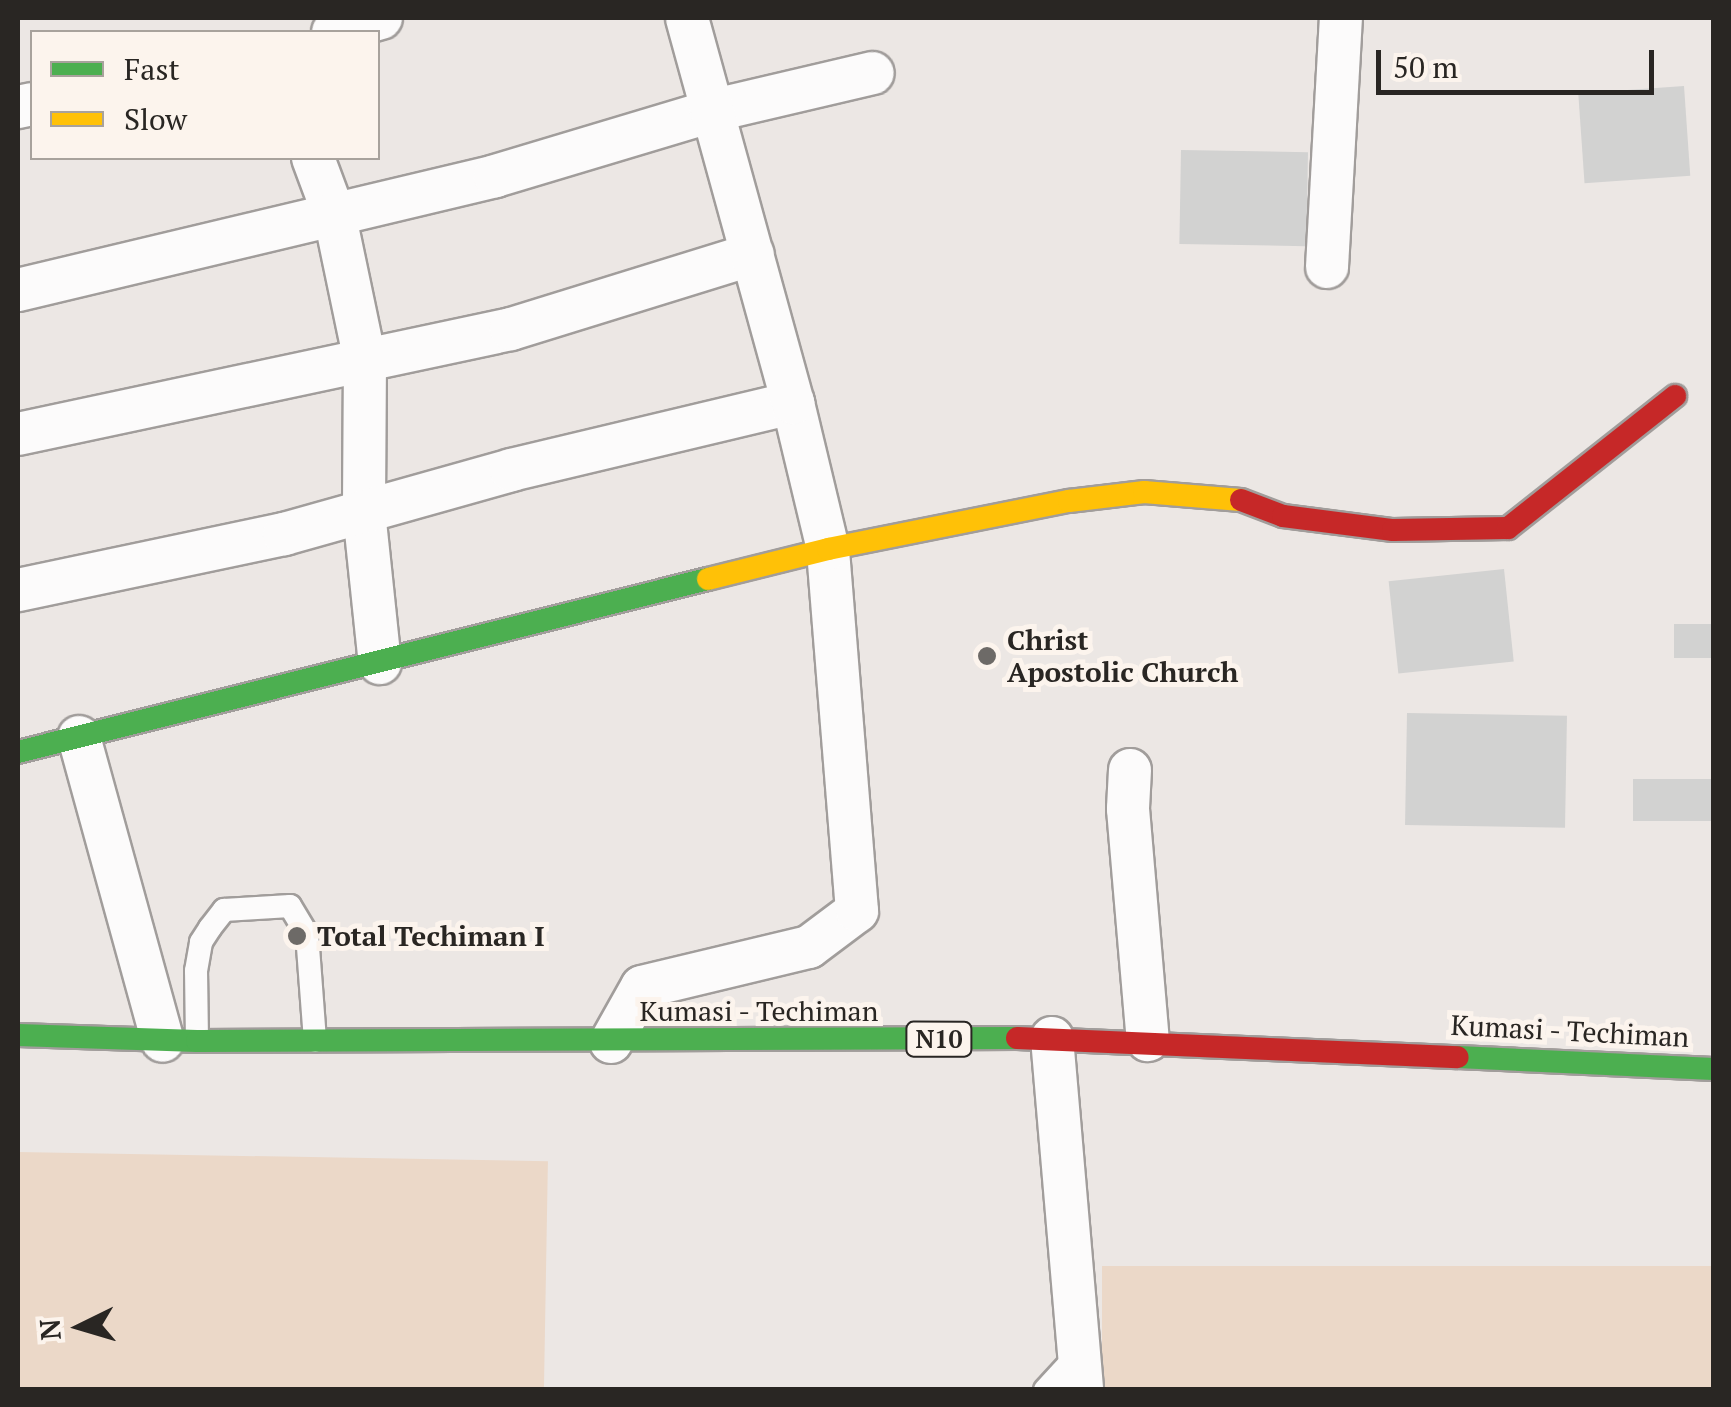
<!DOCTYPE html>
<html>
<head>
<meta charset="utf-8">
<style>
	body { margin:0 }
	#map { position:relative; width:1731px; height:1407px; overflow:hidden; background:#ece7e4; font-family:"PT Serif",serif }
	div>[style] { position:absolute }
	.green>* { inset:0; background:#ebd8c8; transform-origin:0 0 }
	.building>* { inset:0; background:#d2d2d1; transform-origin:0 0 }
	.roads { filter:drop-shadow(2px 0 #a19d9b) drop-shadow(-2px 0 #a19d9b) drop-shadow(0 2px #a19d9b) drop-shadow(0 -2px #a19d9b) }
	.lane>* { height:22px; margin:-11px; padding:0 11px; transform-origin:11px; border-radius:11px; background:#fcfbfb }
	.street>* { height:42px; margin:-21px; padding:0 21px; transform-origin:21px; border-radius:21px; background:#fcfbfb }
	.fast>* { height:22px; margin:-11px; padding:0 11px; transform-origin:11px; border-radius:11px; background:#4caf50 }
	.slow>* { height:22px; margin:-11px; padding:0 11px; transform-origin:11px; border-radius:11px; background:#ffc107 }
	.jam>* { height:22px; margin:-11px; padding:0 11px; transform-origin:11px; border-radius:11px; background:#c62828 }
	.dots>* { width:28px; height:28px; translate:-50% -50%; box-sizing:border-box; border:5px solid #fcf4ed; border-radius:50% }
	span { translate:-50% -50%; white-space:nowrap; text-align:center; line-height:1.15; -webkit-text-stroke:10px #fcf4ed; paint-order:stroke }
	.shield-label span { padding:2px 8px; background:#fcf4ed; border:2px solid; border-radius:8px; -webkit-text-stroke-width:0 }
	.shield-label { font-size:25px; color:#292623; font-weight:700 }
	.poi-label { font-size:28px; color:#292623; font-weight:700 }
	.left { translate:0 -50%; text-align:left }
	.street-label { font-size:28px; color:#292623 }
	.frame { position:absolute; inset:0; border:20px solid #292623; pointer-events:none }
	.legend { position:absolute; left:30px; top:30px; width:350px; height:130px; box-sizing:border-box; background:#fcf4ed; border:2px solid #a8a29c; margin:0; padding:12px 18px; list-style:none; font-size:30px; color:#292623 }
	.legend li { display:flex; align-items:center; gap:20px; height:50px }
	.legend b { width:50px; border:2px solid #a8a29c }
	.north { position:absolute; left:30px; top:1277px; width:100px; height:100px; -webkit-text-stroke:8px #fcf4ed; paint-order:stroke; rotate:265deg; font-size:28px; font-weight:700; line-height:40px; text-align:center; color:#292623 }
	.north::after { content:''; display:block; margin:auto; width:35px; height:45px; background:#292623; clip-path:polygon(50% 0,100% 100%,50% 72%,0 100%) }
	.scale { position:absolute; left:1376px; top:50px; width:278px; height:45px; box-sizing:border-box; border:5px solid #292623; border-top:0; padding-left:12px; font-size:30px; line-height:35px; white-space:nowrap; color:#292623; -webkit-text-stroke:8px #fcf4ed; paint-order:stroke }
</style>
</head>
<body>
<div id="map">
	<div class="green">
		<div style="left:18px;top:1152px;width:530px;height:237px;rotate:1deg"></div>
		<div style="left:1713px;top:1266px;width:123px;height:611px;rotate:90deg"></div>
	</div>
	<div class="building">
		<div style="left:1684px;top:86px;width:90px;height:106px;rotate:86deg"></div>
		<div style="left:1181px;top:150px;width:127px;height:94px;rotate:1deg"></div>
		<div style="left:1504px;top:569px;width:93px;height:116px;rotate:84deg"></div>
		<div style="left:1714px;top:624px;width:34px;height:40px;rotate:90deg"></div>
		<div style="left:1407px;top:713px;width:160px;height:112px;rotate:1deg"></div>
		<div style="left:1714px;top:779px;width:42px;height:81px;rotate:90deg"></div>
	</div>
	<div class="roads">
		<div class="lane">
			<div style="left:197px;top:1041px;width:70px;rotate:-90.8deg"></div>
			<div style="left:196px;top:971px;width:29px;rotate:-80deg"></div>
			<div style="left:201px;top:942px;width:17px;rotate:-57deg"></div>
			<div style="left:210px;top:928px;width:23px;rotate:-52deg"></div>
			<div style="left:224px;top:910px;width:66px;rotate:-3.5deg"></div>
			<div style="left:290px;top:906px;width:33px;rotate:59deg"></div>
			<div style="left:307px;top:934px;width:107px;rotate:85.7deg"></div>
			<div style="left:1045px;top:1390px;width:49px;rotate:-47.5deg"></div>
		</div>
		<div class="street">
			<div style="left:333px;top:32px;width:50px;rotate:-16.3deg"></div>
			<div style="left:18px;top:107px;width:14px;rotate:-12deg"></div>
			<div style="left:313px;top:158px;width:63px;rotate:69.6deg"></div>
			<div style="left:335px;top:217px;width:146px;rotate:78.2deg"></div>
			<div style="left:365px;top:360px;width:152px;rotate:90.4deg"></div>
			<div style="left:364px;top:512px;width:152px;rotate:84deg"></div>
			<div style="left:1327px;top:267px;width:249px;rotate:-86.8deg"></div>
			<div style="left:18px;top:290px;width:490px;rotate:-13.4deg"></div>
			<div style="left:495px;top:176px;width:226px;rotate:-16.7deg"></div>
			<div style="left:711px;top:111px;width:166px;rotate:-13.2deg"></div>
			<div style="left:18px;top:434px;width:504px;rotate:-12.02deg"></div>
			<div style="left:511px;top:329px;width:253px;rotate:-17.2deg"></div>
			<div style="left:18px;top:590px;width:272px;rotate:-11.9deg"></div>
			<div style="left:284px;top:534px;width:236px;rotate:-15.7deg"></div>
			<div style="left:511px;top:470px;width:290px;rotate:-13.4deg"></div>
			<div style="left:79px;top:737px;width:315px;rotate:74.6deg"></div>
			<div style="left:1130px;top:770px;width:39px;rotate:93deg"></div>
			<div style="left:1128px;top:809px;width:232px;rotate:85.1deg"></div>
			<div style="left:1052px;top:1038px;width:353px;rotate:85.1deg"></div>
			<div style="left:611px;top:1042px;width:63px;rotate:-60.6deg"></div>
			<div style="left:642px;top:987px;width:172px;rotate:-13.5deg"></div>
			<div style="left:809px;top:947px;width:60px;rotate:-36.9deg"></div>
			<div style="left:857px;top:911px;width:363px;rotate:-94.6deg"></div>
			<div style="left:828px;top:549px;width:150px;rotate:-103.5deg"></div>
			<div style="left:793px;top:403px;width:399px;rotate:-105.4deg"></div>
		</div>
		<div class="fast">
			<div style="left:18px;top:752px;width:711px;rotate:-14.08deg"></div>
			<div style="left:18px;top:1035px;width:179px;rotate:1.9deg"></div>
			<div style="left:197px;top:1041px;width:820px;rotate:-0.21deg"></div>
			<div style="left:1458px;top:1057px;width:256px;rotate:2.7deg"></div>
		</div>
		<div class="slow">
			<div style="left:708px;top:579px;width:124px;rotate:-14deg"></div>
			<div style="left:828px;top:549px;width:246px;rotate:-11.3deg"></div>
			<div style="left:1069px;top:501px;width:76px;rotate:-6.8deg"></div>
			<div style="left:1144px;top:492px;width:97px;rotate:4.7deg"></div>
		</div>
		<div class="jam">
			<div style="left:1241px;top:500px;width:45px;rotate:20.9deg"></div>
			<div style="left:1283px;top:516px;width:111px;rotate:7.3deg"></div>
			<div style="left:1393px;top:530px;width:115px;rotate:-1deg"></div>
			<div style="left:1508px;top:528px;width:213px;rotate:-38.3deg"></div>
			<div style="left:1017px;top:1038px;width:441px;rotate:2.5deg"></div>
		</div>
	</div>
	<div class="dots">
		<div style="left:987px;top:656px;background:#6d6a67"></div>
		<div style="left:297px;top:936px;background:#6d6a67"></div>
	</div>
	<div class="shield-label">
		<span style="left:939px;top:1039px">N10</span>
	</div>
	<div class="poi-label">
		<span class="left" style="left:1007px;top:656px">Christ<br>Apostolic Church</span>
		<span class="left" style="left:317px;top:936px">Total Techiman I</span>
	</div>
	<div class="street-label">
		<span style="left:759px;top:1011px">Kumasi - Techiman</span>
		<span style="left:1570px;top:1031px;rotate:3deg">Kumasi - Techiman</span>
	</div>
	<div class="frame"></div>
	<ul class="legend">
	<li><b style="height:12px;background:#4caf50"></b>Fast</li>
	<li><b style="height:12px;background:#ffc107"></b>Slow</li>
	</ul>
	<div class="north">N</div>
	<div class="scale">50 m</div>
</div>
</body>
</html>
